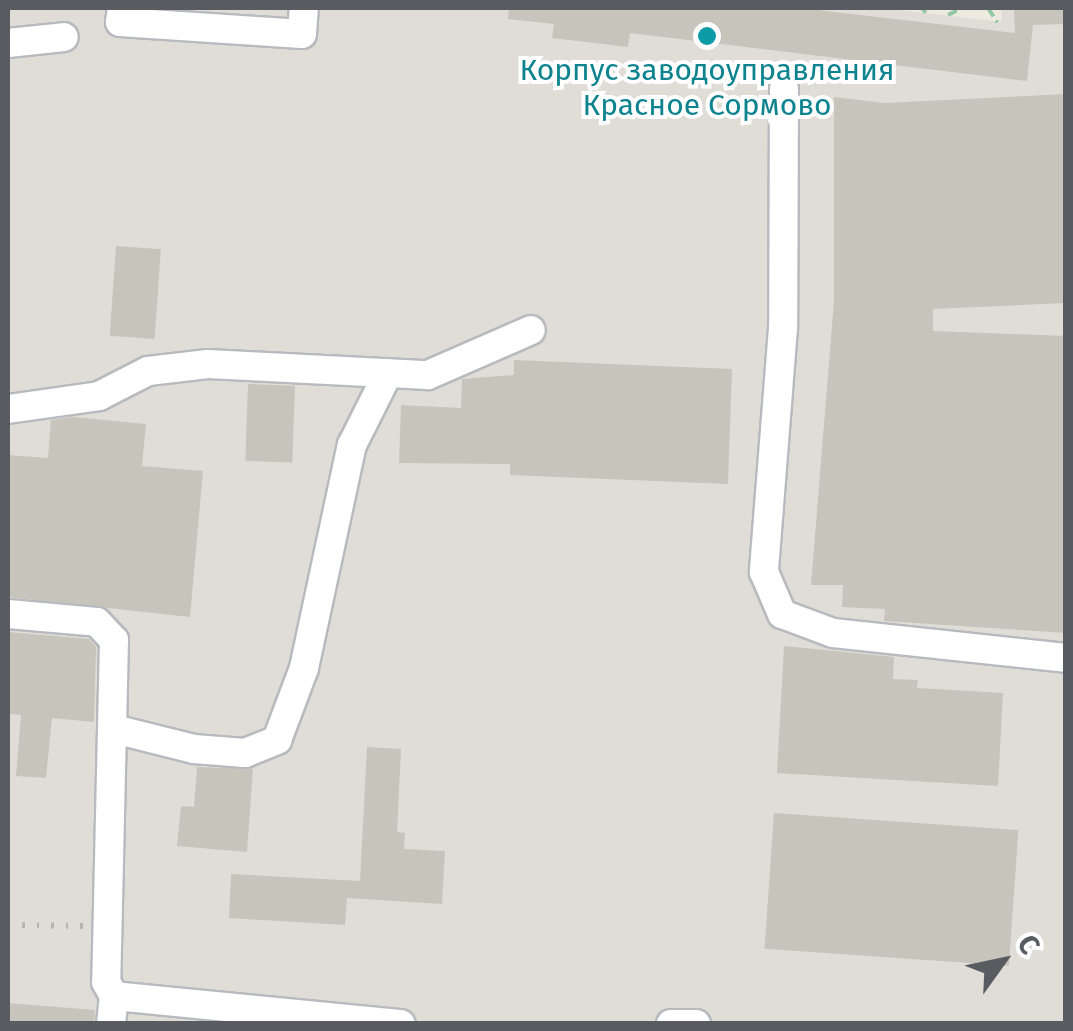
<!DOCTYPE html>
<html>
<head>
<meta charset="utf-8">
<style>
	body { margin:0 }
	#map { position:relative; width:1073px; height:1031px; overflow:hidden; background:#edeadf; font-family:"Fira Sans",sans-serif }
	div>[style] { position:absolute }
	.industrial>* { inset:0; background:#e0ddd7 }
	.building>* { inset:0; background:#c7c4bc; transform-origin:0 0 }
	.path>* { height:4px; margin-top:-2px; transform-origin:0; background:repeating-linear-gradient(90deg,#92c8a4 0 10px,transparent 0 15px) }
	.roads { filter:drop-shadow(2px 0 #b7babf) drop-shadow(-2px 0 #b7babf) drop-shadow(0 2px #b7babf) drop-shadow(0 -2px #b7babf) }
	.minor>* { height:28px; margin:-14px; padding:0 14px; transform-origin:14px; border-radius:14px; background:#fff }
	.rail>* { height:6px; margin-top:-3px; transform-origin:0; background:repeating-linear-gradient(90deg,#b3b4b4 0 2.5px,transparent 0 14.5px) }
	.dots>* { width:28px; height:28px; translate:-50% -50%; box-sizing:border-box; border:5px solid #fff; border-radius:50% }
	span { translate:-50% -50%; white-space:nowrap; text-align:center; line-height:1.15; -webkit-text-stroke:8px #fff; paint-order:stroke }
	.culture-label { font-size:30px; color:#0d838f }
	.frame { position:absolute; inset:0; border:10px solid #585c61; pointer-events:none }
	.north { position:absolute; left:953px; top:911px; width:100px; height:100px; -webkit-text-stroke:8px #fff; paint-order:stroke; rotate:57deg; font-size:28px; font-weight:700; line-height:40px; text-align:center; color:#585c61 }
	.north::after { content:''; display:block; margin:auto; width:35px; height:45px; background:#585c61; clip-path:polygon(50% 0,100% 100%,50% 72%,0 100%) }
</style>
</head>
<body>
<div id="map">
	<div class="industrial">
		<div style="clip-path:polygon(8px 8px,882px 8px,1001px 22px,1002px 8px,1065px 8px,1065px 1023px,8px 1023px)"></div>
	</div>
	<div class="building">
		<div style="clip-path:polygon(509px 8px,800px 8px,1015px 33px,1014px 8px,1066px 8px,1066px 24px,1033px 25px,1027px 81px,630px 33px,628px 47px,552px 38px,554px 24px,508px 19px)"></div>
		<div style="clip-path:polygon(1066px 94px,1066px 303px,933px 309px,933px 331px,1066px 336px,1066px 633px,884px 621px,885px 609px,842px 607px,843px 585px,811px 585px,834px 301px,834px 97px,885px 103px)"></div>
		<div style="left:116px;top:246px;width:45px;height:90px;rotate:4deg"></div>
		<div style="clip-path:polygon(514px 360px,732px 369px,728px 484px,510px 475px,510px 464px,399px 463px,401px 405px,461px 408px,462px 379px,514px 375px)"></div>
		<div style="left:248px;top:384px;width:47px;height:77px;rotate:2deg"></div>
		<div style="clip-path:polygon(73px 417px,146px 424px,142px 466px,203px 471px,190px 617px,8px 597px,8px 455px,48px 458px,51px 420px)"></div>
		<div style="clip-path:polygon(8px 632px,89px 639px,96px 647px,94px 722px,52px 718px,46px 778px,16px 776px,21px 715px,8px 714px)"></div>
		<div style="clip-path:polygon(784px 646px,894px 657px,893px 679px,918px 680px,917px 688px,1003px 693px,998px 786px,777px 773px)"></div>
		<div style="clip-path:polygon(367px 747px,401px 749px,397px 832px,405px 833px,404px 849px,445px 851px,442px 904px,347px 898px,345px 925px,229px 918px,231px 874px,360px 881px)"></div>
		<div style="clip-path:polygon(197px 767px,253px 769px,247px 852px,177px 846px,181px 806px,194px 807px)"></div>
		<div style="left:774px;top:813px;width:245px;height:136px;rotate:4deg"></div>
		<div style="clip-path:polygon(8px 1003px,95px 1010px,94px 1024px,8px 1024px)"></div>
	</div>
	<div class="path">
		<div style="left:922px;top:8px;width:6px;rotate:51deg"></div>
		<div style="left:988px;top:8px;width:17px;rotate:57deg"></div>
		<div style="left:948px;top:15px;width:16px;rotate:-27deg"></div>
	</div>
	<div class="roads">
		<div class="minor">
			<div style="left:122px;top:8px;width:14px;rotate:98deg"></div>
			<div style="left:120px;top:22px;width:182px;rotate:3.8deg"></div>
			<div style="left:302px;top:34px;width:26px;rotate:-86deg"></div>
			<div style="left:8px;top:43px;width:56px;rotate:-6.1deg"></div>
			<div style="left:784px;top:89px;width:239px;rotate:90.2deg"></div>
			<div style="left:783px;top:328px;width:245px;rotate:94.5deg"></div>
			<div style="left:764px;top:572px;width:46px;rotate:66.8deg"></div>
			<div style="left:782px;top:614px;width:54px;rotate:20.4deg"></div>
			<div style="left:833px;top:633px;width:234px;rotate:6.1deg"></div>
			<div style="left:8px;top:409px;width:92px;rotate:-8.1deg"></div>
			<div style="left:99px;top:396px;width:55px;rotate:-27deg"></div>
			<div style="left:148px;top:371px;width:60px;rotate:-6.7deg"></div>
			<div style="left:208px;top:364px;width:220px;rotate:2.9deg"></div>
			<div style="left:428px;top:375px;width:112px;rotate:-23.6deg"></div>
			<div style="left:8px;top:614px;width:89px;rotate:5.1deg"></div>
			<div style="left:97px;top:622px;width:25px;rotate:47deg"></div>
			<div style="left:114px;top:640px;width:342px;rotate:91.3deg"></div>
			<div style="left:106px;top:982px;width:16px;rotate:60deg"></div>
			<div style="left:114px;top:729px;width:82px;rotate:14deg"></div>
			<div style="left:194px;top:749px;width:51px;rotate:4.5deg"></div>
			<div style="left:245px;top:753px;width:35px;rotate:-22deg"></div>
			<div style="left:277px;top:740px;width:77px;rotate:-69.4deg"></div>
			<div style="left:304px;top:668px;width:228px;rotate:-77.9deg"></div>
			<div style="left:352px;top:445px;width:80px;rotate:-63.4deg"></div>
			<div style="left:111px;top:1024px;width:28px;rotate:-84deg"></div>
			<div style="left:114px;top:996px;width:288px;rotate:5.6deg"></div>
			<div style="left:671px;top:1024px;width:25px"></div>
		</div>
	</div>
	<div class="rail">
		<div style="left:8px;top:925px;width:79px;rotate:0.7deg"></div>
	</div>
	<div class="dots">
		<div style="left:707px;top:36px;background:#0f9aa8"></div>
	</div>
	<div class="culture-label">
		<span style="left:707px;top:87px">Корпус заводоуправления<br>Красное Сормово</span>
	</div>
	<div class="frame"></div>
	<div class="north">С</div>
</div>
</body>
</html>
